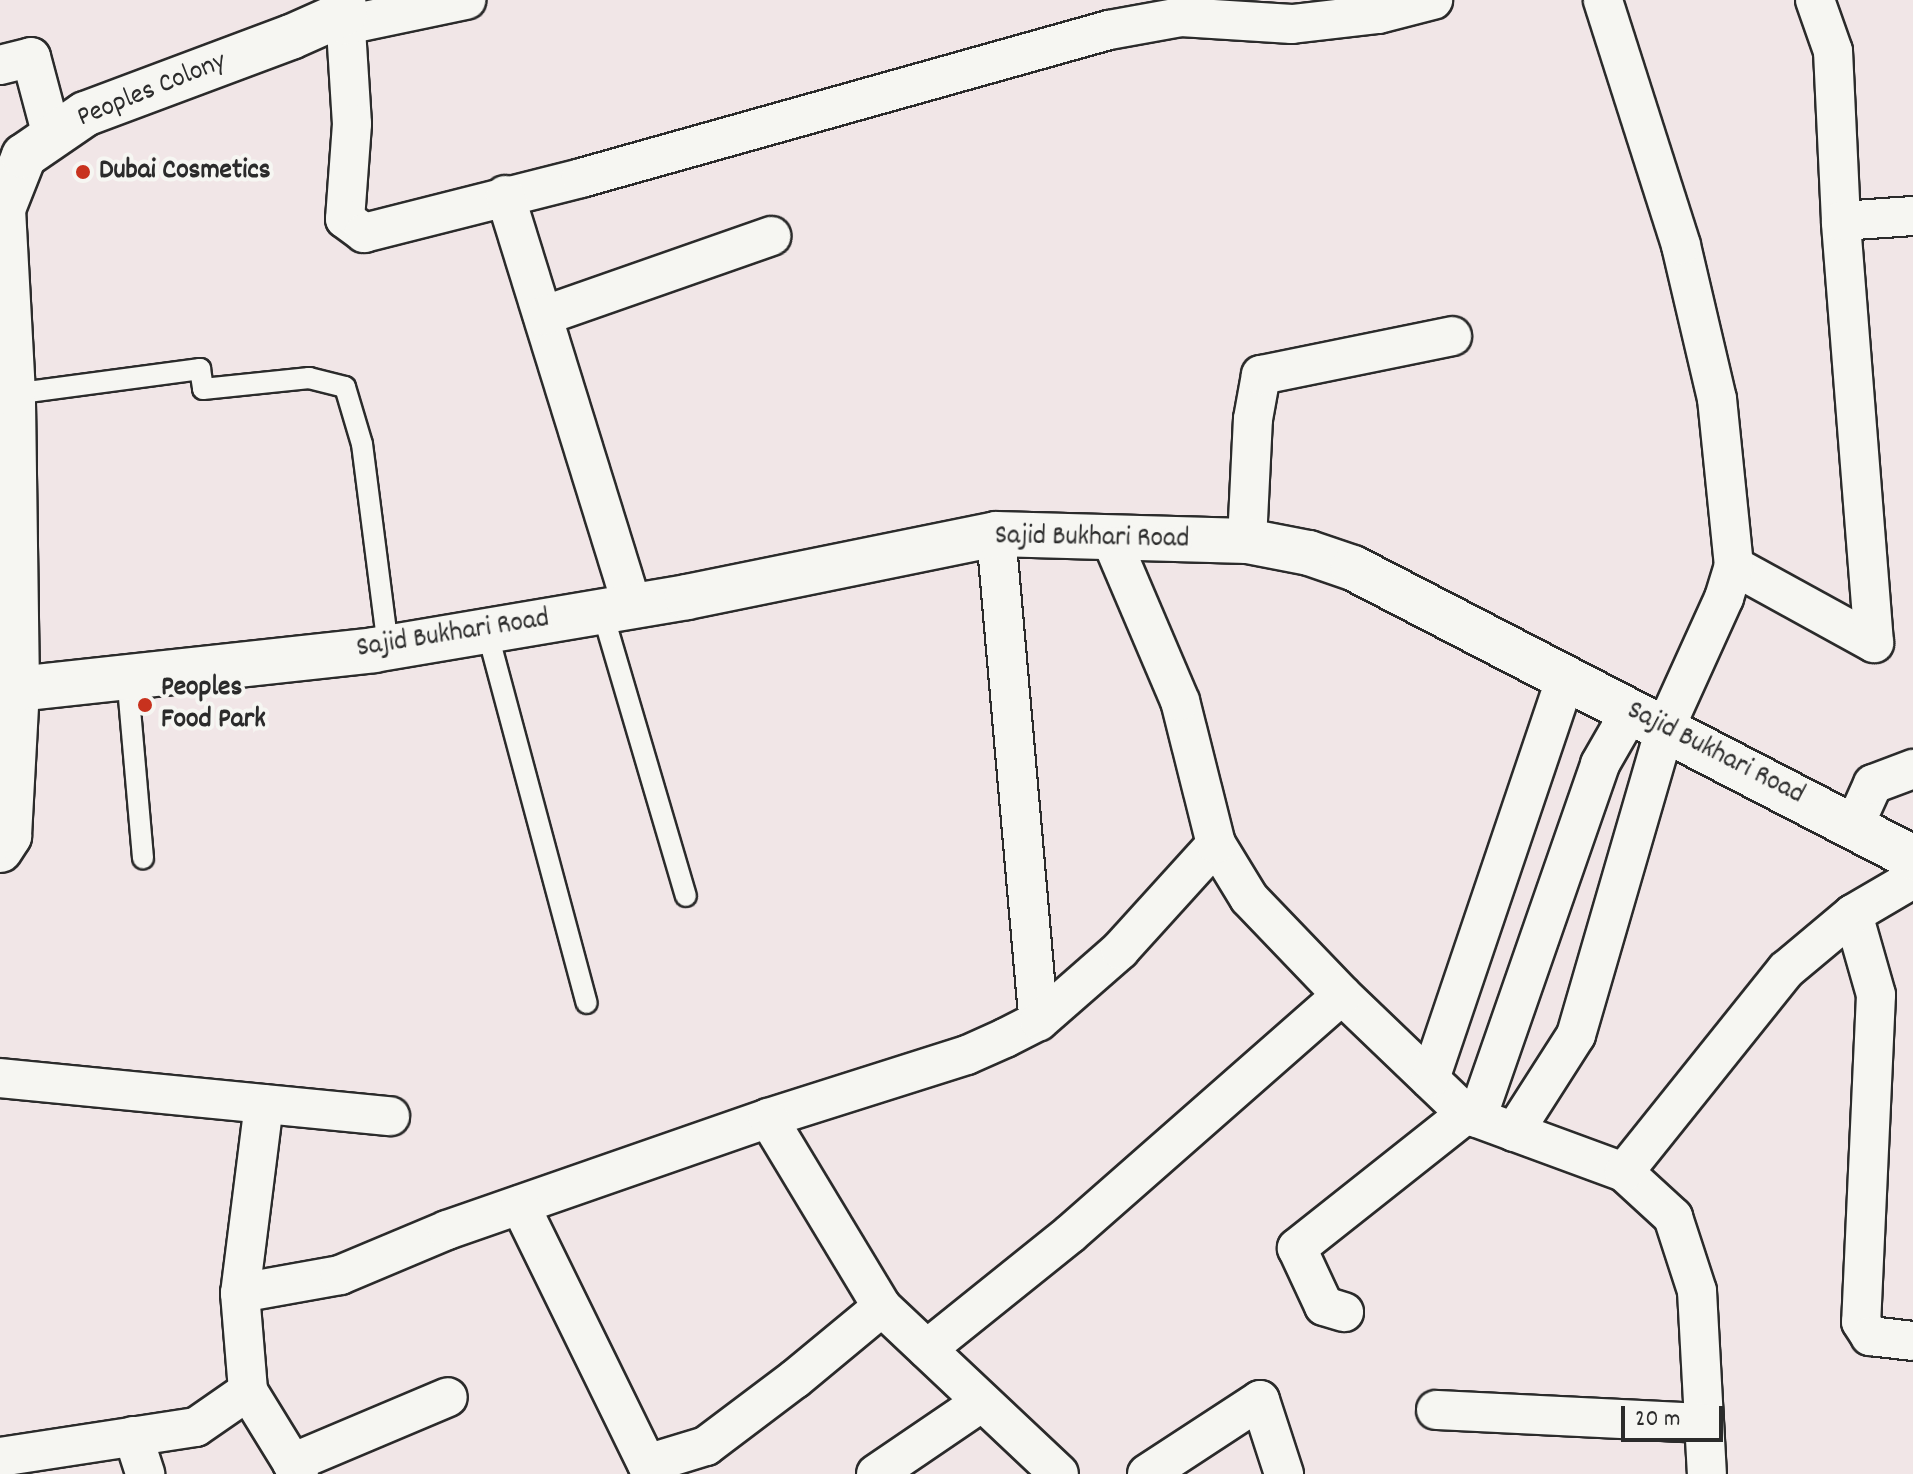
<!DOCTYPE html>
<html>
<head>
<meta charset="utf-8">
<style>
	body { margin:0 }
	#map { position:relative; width:1913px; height:1474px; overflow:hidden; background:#f1e6e7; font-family:Dekko,sans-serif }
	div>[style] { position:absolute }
	.roads { filter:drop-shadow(2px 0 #2b2b2b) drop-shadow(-2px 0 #2b2b2b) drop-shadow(0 2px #2b2b2b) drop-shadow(0 -2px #2b2b2b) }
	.service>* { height:20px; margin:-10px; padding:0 10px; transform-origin:10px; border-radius:10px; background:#f6f6f2 }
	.minor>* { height:38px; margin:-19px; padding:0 19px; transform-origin:19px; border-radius:19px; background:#f6f6f2 }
	.tertiary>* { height:44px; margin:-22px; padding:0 22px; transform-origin:22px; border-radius:22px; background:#f6f6f2 }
	.dots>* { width:22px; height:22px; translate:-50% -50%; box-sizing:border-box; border:4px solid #f6f6f2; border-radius:50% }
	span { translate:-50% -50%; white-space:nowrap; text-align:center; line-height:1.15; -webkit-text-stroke:8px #f6f6f2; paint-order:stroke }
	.street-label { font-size:28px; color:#2b2b2b }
	.poi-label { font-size:28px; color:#2b2b2b; font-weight:700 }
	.left { translate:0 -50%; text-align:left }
	.scale { position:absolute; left:1621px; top:1406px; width:102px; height:36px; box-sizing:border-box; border:4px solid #2b2b2b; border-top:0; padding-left:10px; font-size:24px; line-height:28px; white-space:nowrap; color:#2b2b2b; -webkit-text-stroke:6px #f6f6f2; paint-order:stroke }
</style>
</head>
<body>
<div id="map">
	<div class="roads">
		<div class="service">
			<div style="left:13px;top:394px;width:189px;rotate:-7.6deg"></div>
			<div style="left:200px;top:369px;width:20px;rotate:81deg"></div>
			<div style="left:203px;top:389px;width:107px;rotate:-5.9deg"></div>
			<div style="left:309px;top:378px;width:37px;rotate:14deg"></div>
			<div style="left:345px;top:387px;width:59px;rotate:73.4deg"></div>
			<div style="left:362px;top:444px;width:205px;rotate:82.7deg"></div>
			<div style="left:602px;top:611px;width:297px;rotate:73.6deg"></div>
			<div style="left:487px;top:631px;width:385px;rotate:75deg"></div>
			<div style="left:127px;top:675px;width:184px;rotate:85deg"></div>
		</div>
		<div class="minor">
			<div style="left:1815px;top:0;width:54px;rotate:70.6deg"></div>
			<div style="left:1833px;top:51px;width:170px;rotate:87.3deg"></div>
			<div style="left:345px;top:13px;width:111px;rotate:86.4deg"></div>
			<div style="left:352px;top:124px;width:95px;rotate:94.2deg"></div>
			<div style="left:345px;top:219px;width:24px;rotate:36deg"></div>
			<div style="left:364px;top:233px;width:224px;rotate:-14.2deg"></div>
			<div style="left:581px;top:178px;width:548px;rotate:-15.66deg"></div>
			<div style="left:1109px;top:30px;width:73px;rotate:-10.2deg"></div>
			<div style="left:1181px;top:17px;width:111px;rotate:3.6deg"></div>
			<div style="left:1292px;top:24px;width:87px;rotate:-6.6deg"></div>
			<div style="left:1378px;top:14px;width:57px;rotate:-14.3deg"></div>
			<div style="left:346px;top:25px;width:123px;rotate:-11.8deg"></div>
			<div style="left:0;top:65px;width:32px;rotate:-14deg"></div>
			<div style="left:31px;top:57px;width:82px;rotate:75.1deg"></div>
			<div style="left:505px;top:195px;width:430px;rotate:72.8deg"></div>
			<div style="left:543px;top:316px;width:242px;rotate:-19.3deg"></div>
			<div style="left:996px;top:534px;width:489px;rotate:85deg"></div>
			<div style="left:1247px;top:541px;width:122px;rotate:-87.2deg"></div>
			<div style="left:1253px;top:419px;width:45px;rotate:-79.7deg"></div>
			<div style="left:1261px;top:375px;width:195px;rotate:-11.5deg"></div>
			<div style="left:1734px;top:566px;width:160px;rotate:28.8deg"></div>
			<div style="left:1874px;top:643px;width:423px;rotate:-94.5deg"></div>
			<div style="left:1841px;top:221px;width:72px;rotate:-4deg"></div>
			<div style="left:1854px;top:826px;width:46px;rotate:-65.7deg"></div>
			<div style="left:1873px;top:784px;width:43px;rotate:-20.6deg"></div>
			<div style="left:1853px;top:914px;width:84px;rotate:74.1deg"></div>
			<div style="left:1876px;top:995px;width:327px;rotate:92.6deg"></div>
			<div style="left:1861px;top:1322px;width:17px;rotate:57deg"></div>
			<div style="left:1870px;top:1336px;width:43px;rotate:6.6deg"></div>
			<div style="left:1342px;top:995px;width:172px;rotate:43.8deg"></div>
			<div style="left:1466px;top:1114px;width:216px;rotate:141.6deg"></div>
			<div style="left:1297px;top:1248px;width:64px;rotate:65deg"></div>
			<div style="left:1324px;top:1306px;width:21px;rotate:17deg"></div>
			<div style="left:0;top:1078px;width:392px;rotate:5.6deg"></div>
			<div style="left:1430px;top:1079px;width:424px;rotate:-71.3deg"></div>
			<div style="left:264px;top:1104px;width:191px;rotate:97.2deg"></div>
			<div style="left:240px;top:1293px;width:102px;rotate:-10.2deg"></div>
			<div style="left:340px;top:1275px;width:116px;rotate:-22.8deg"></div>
			<div style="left:447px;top:1230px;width:340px;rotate:-19.2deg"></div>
			<div style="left:768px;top:1118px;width:209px;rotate:-17.6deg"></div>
			<div style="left:967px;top:1055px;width:42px;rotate:-24.1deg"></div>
			<div style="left:1005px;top:1038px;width:38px;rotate:-27deg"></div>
			<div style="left:1039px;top:1021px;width:108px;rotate:-41.2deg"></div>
			<div style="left:1120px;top:950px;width:143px;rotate:-47.8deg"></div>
			<div style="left:1466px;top:1114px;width:168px;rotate:20.2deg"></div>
			<div style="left:1624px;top:1172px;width:67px;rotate:42.6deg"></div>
			<div style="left:1673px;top:1217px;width:78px;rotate:72deg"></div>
			<div style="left:1697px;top:1291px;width:183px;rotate:86.9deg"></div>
			<div style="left:768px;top:1118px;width:221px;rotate:58.9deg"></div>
			<div style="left:882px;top:1307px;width:243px;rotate:43.3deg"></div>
			<div style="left:1477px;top:1118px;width:375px;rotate:-70.8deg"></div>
			<div style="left:1600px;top:764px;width:62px;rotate:-60.1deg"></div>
			<div style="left:1514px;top:1132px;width:115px;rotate:-57.4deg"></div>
			<div style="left:1576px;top:1035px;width:320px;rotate:-73.8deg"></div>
			<div style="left:1665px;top:728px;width:143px;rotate:-65.6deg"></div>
			<div style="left:1724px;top:598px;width:34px;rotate:-73deg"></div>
			<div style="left:1734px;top:566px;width:168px;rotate:-95.8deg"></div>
			<div style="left:1717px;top:399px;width:158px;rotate:-103.2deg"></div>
			<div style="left:1681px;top:245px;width:257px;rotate:-107.7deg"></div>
			<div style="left:1624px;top:1172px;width:259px;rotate:-51.3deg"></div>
			<div style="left:1786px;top:970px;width:87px;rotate:-39.9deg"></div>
			<div style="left:1853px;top:914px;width:69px;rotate:-30.3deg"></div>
			<div style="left:520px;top:1205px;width:300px;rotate:63.9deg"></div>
			<div style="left:240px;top:1293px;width:98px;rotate:85.3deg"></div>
			<div style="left:248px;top:1391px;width:97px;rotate:58.4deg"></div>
			<div style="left:927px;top:1349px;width:184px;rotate:-38.8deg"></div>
			<div style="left:1070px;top:1234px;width:362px;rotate:-41.3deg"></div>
			<div style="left:1342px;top:995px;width:134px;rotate:-133.8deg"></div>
			<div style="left:1249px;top:898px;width:63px;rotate:-121.4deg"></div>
			<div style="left:1216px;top:844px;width:147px;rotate:-104.1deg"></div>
			<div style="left:1180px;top:701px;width:178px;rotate:-113.1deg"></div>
			<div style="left:1436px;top:1410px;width:268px;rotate:2.8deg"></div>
			<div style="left:133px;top:1436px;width:40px;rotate:72deg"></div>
			<div style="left:0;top:1457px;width:198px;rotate:-8.7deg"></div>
			<div style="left:196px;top:1427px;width:63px;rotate:-34.7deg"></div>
			<div style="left:292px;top:1463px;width:169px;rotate:-22.9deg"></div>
			<div style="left:647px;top:1464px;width:62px;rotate:-17deg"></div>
			<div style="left:706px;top:1446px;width:111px;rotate:-37deg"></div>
			<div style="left:795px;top:1379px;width:113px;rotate:-39.6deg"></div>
			<div style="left:876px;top:1474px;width:128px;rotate:-34.2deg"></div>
			<div style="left:1147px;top:1474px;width:135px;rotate:-33.2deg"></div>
			<div style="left:1260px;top:1400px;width:78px;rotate:72deg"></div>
		</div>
		<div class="tertiary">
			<div style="left:17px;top:689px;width:359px;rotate:-6.2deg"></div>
			<div style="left:374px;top:650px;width:317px;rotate:-9.6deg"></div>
			<div style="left:687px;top:597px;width:315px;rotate:-11.5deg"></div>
			<div style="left:996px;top:534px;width:251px;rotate:1.6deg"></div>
			<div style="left:1247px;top:541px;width:63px;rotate:11deg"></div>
			<div style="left:1309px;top:553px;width:46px;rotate:18.8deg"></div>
			<div style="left:1353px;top:568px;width:631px;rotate:27.38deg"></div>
			<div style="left:0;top:850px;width:17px;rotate:-57deg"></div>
			<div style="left:9px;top:836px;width:147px;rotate:-86.9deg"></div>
			<div style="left:17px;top:689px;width:295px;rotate:-90.8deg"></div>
			<div style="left:13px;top:394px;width:185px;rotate:-93.1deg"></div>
			<div style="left:3px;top:209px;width:57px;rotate:-68.4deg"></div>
			<div style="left:24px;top:156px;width:74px;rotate:-34.5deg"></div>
			<div style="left:85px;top:114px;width:220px;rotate:-20.5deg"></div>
			<div style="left:291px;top:37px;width:59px;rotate:-24deg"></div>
			<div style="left:345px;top:13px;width:13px;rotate:-99deg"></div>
		</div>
	</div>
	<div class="dots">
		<div style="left:83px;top:172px;background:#c8321e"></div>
		<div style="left:145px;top:705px;background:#c8321e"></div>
	</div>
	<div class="street-label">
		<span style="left:152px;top:91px;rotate:-22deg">Peoples Colony</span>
		<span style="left:1092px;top:539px;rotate:1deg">Sajid Bukhari Road</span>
		<span style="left:453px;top:635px;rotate:-9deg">Sajid Bukhari Road</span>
		<span style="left:1715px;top:754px;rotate:27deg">Sajid Bukhari Road</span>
	</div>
	<div class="poi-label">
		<span class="left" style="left:99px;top:172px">Dubai Cosmetics</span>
		<span class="left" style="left:161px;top:705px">Peoples<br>Food Park</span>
	</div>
	<div class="scale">20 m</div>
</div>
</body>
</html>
